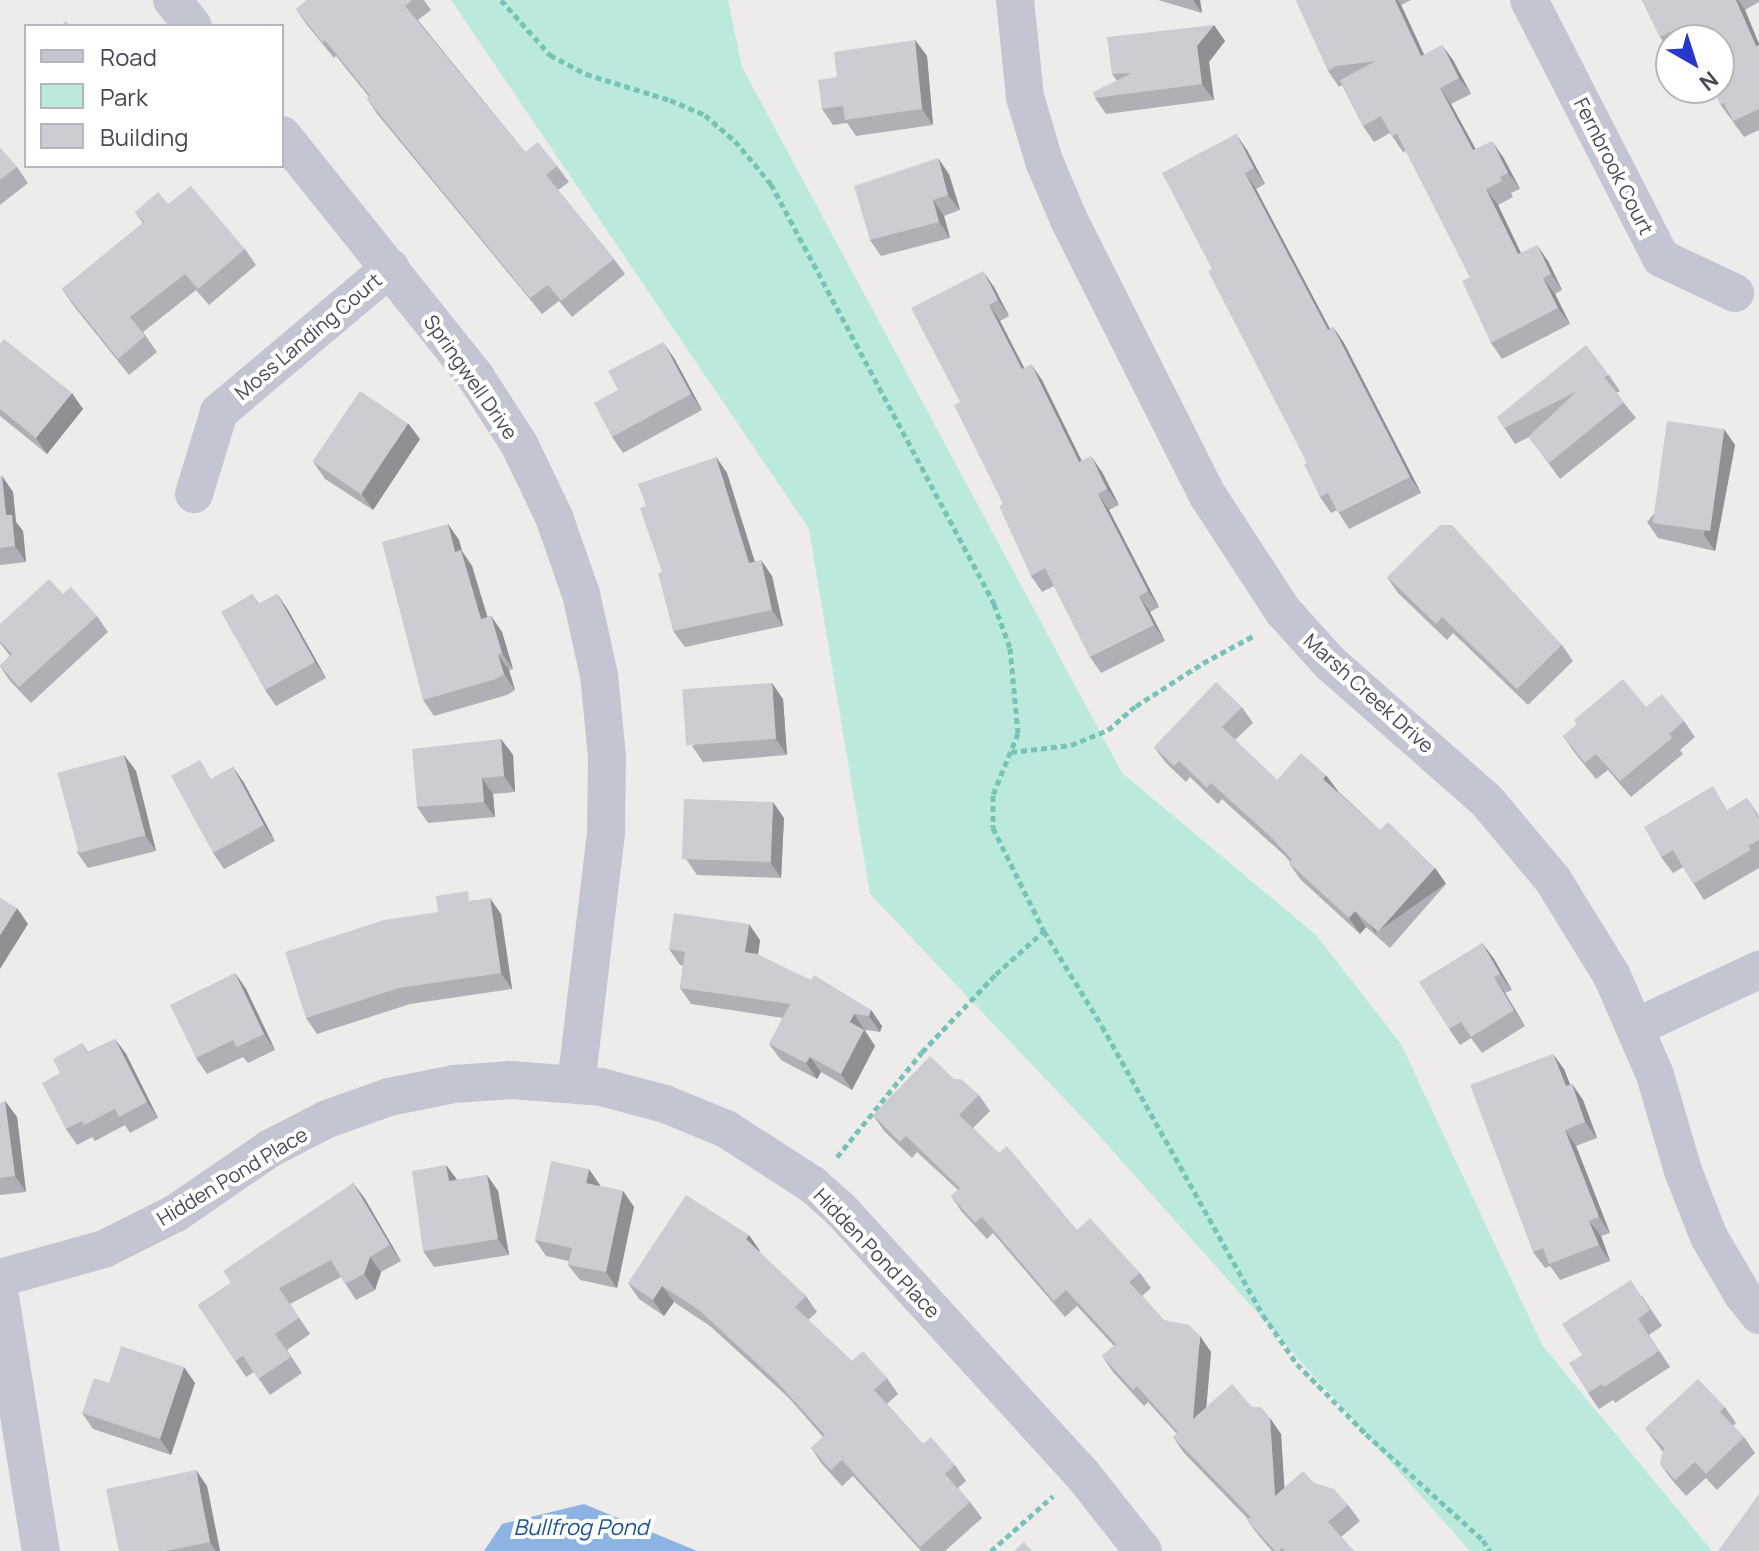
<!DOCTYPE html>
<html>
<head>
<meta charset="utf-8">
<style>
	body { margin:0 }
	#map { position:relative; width:1759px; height:1551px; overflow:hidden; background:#eeeceb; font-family:Manrope,sans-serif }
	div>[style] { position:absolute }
	.green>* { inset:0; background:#bce9dd }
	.water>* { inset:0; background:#8db3e2 }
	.path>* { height:5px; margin-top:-2.5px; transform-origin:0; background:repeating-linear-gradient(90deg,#78c3b8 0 6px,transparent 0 10px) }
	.minor>* { height:38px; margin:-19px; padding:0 19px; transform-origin:19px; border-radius:19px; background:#c3c6d2 }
	.wall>* { inset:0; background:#afafb5 }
	.shaded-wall>* { inset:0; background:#8f8f94; transform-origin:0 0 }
	.building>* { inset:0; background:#ccccd3; transform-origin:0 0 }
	span { translate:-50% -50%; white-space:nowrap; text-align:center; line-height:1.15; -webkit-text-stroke:8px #fff; paint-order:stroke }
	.street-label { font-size:20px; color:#464957 }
	.water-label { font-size:22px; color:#195197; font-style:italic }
	.legend { position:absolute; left:24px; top:24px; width:260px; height:144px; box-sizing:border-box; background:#fff; border:2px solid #b5b6bc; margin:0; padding:10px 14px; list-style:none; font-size:24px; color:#464957 }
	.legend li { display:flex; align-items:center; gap:16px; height:40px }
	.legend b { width:40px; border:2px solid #b5b6bc }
	.north { position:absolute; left:1655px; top:24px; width:80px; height:80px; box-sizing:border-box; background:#fff; border:2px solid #b5b6bc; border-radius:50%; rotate:141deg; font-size:22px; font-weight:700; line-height:32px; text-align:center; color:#464957 }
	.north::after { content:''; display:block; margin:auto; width:28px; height:36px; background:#2938ca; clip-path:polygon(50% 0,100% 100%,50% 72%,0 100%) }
</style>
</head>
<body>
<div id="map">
	<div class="green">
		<div style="clip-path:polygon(451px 0,728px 0,742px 67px,1122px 773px,1316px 935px,1401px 1044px,1542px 1345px,1712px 1551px,1470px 1551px,1095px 1131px,870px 894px,809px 529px)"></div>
	</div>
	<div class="water">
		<div style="clip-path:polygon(584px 1504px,697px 1551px,484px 1551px,502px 1524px)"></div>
	</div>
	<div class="path">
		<div style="left:501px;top:0;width:74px;rotate:48.3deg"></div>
		<div style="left:550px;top:55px;width:41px;rotate:27.8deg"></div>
		<div style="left:586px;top:74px;width:88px;rotate:17.2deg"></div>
		<div style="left:670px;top:100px;width:38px;rotate:23deg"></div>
		<div style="left:705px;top:115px;width:40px;rotate:41deg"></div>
		<div style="left:735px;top:141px;width:56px;rotate:50.1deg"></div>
		<div style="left:771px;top:184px;width:476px;rotate:62deg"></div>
		<div style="left:994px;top:604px;width:47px;rotate:70deg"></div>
		<div style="left:1010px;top:648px;width:85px;rotate:84.6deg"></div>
		<div style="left:1018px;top:733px;width:67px;rotate:112deg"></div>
		<div style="left:993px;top:795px;width:33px;rotate:90deg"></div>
		<div style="left:993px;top:828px;width:115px;rotate:63.7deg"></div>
		<div style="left:1044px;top:931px;width:111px;rotate:58.6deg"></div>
		<div style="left:1102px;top:1026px;width:331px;rotate:60.9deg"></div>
		<div style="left:1263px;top:1315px;width:60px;rotate:55.2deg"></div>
		<div style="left:1297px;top:1364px;width:98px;rotate:45.4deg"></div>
		<div style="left:1366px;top:1434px;width:158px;rotate:42.2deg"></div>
		<div style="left:1483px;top:1540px;width:13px;rotate:58deg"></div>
		<div style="left:1011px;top:752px;width:60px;rotate:-6.7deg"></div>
		<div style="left:1071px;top:745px;width:40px;rotate:-22deg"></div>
		<div style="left:1108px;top:730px;width:37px;rotate:-41deg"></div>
		<div style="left:1136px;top:706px;width:80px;rotate:-32.7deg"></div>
		<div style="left:1203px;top:663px;width:59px;rotate:-28.3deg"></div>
		<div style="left:837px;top:1157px;width:135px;rotate:-51deg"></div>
		<div style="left:922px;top:1052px;width:108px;rotate:-46.5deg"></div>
		<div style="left:996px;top:974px;width:64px;rotate:-41.9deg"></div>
		<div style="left:991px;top:1551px;width:83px;rotate:-41.6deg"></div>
	</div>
	<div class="minor">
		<div style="left:172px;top:0;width:33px;rotate:51deg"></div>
		<div style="left:1015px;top:0;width:98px;rotate:84.1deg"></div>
		<div style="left:1025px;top:97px;width:67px;rotate:73.5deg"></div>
		<div style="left:1044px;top:161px;width:64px;rotate:67deg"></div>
		<div style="left:1069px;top:220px;width:309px;rotate:63.3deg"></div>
		<div style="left:1208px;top:496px;width:137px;rotate:56.9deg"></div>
		<div style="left:1283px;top:611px;width:70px;rotate:47.9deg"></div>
		<div style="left:1330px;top:663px;width:209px;rotate:41.3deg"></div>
		<div style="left:1487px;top:801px;width:103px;rotate:50.1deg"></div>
		<div style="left:1553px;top:880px;width:113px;rotate:58.4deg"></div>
		<div style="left:1612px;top:976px;width:108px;rotate:66.5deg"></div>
		<div style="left:1655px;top:1075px;width:100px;rotate:73.7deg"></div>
		<div style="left:1683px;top:1171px;width:71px;rotate:68.5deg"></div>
		<div style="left:1709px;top:1237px;width:67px;rotate:59.6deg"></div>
		<div style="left:1743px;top:1295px;width:26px;rotate:51deg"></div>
		<div style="left:1529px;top:0;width:290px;rotate:62.9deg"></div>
		<div style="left:1661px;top:258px;width:82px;rotate:25.3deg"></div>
		<div style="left:282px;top:135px;width:309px;rotate:51.3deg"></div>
		<div style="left:475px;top:376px;width:81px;rotate:57.1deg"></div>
		<div style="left:519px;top:444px;width:81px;rotate:64.4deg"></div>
		<div style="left:554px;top:517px;width:82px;rotate:70.7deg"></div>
		<div style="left:581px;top:594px;width:83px;rotate:77.5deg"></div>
		<div style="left:599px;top:675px;width:81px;rotate:84.4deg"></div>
		<div style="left:607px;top:756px;width:77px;rotate:90.7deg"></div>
		<div style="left:606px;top:833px;width:253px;rotate:96.8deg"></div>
		<div style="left:194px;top:494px;width:86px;rotate:-73deg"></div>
		<div style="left:219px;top:412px;width:224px;rotate:-40.1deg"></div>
		<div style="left:1636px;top:1027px;width:136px;rotate:-24.9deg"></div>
		<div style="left:0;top:1278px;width:108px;rotate:-15.6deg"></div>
		<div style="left:104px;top:1249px;width:80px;rotate:-26.6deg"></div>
		<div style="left:176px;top:1213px;width:113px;rotate:-34.5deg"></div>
		<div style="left:269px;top:1149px;width:65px;rotate:-27.3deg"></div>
		<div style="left:327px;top:1119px;width:66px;rotate:-19.5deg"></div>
		<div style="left:389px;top:1097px;width:66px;rotate:-11.3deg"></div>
		<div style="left:454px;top:1084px;width:57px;rotate:-4deg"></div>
		<div style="left:511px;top:1080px;width:90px;rotate:4.4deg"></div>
		<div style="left:601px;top:1087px;width:66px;rotate:14.9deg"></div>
		<div style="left:665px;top:1104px;width:66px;rotate:22.3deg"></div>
		<div style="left:726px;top:1129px;width:103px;rotate:32.8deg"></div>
		<div style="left:813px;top:1185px;width:36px;rotate:42deg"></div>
		<div style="left:840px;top:1209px;width:360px;rotate:47.6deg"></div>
		<div style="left:1083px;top:1475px;width:97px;rotate:51.7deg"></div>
		<div style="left:0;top:1296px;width:258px;rotate:80.9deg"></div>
	</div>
	<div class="wall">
		<div style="clip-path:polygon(307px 0,424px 0,431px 10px,418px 20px,525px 152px,557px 166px,569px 182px,558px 190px,614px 259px,625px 274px,572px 317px,559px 301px,542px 314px,378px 115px,367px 99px,369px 97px,336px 56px,334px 58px,307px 25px,296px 9px)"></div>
		<div style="clip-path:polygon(1158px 0,1200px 0,1202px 13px)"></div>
		<div style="clip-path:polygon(1298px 0,1411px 0,1401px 5px,1424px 54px,1453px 60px,1471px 94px,1451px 104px,1475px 149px,1503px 157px,1520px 189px,1511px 193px,1513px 197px,1498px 205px,1521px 253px,1548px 261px,1562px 290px,1555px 294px,1570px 324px,1502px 359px,1491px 343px,1470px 277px,1406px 151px,1403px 152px,1390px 133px,1374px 142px,1363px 126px,1342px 85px,1339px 87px,1328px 71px)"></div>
		<div style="clip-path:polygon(1642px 0,1759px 0,1759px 2px,1745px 10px,1759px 44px,1759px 130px,1744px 137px,1720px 104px,1719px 40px,1671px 40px,1671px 53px,1660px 37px)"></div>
		<div style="clip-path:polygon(1214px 25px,1225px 41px,1209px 62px,1214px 100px,1106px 114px,1095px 98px,1117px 81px,1112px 74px)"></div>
		<div style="clip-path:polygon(915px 40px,927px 56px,933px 125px,856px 136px,847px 123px,833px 125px,822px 109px,837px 77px)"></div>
		<div style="clip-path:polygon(0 148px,17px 167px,28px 183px,0 205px)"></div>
		<div style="clip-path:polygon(1247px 150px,1265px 184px,1256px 189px,1330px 329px,1333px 327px,1344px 343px,1421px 493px,1349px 529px,1337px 510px,1331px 513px,1320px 497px,1307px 463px,1212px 269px)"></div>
		<div style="clip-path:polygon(949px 174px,960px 210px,944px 216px,950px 238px,881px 256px,870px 240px)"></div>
		<div style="clip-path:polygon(168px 204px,245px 249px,256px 265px,209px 305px,196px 290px,143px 332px,157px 352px,129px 375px,73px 305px,62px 289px,143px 223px,135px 212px)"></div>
		<div style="clip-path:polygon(994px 287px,1009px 316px,1000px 321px,1024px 368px,1042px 380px,1082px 461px,1102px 472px,1119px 505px,1109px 510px,1159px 607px,1150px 612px,1165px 641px,1101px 673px,1090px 657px,1054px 586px,1042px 592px,1031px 576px,1003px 504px,960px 402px)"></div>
		<div style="clip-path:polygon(0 344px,83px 409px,47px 454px,0 416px)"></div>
		<div style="clip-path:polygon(674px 358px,702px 410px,623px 453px,612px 437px)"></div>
		<div style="clip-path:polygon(1609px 375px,1620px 391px,1616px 393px,1636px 418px,1560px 479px,1529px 437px,1515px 444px,1497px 417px)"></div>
		<div style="clip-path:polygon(1724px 429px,1735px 445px,1715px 551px,1658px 538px,1647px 522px)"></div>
		<div style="clip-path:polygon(420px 439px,373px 510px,325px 479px,314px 463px)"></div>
		<div style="clip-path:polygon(716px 457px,727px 473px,754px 561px,772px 576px,783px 626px,685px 647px,673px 631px,662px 572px,646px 506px)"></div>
		<div style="clip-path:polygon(0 476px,2px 476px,13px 492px,16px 522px,23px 531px,26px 562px,0 565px)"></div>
		<div style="clip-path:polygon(448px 524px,459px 540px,462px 551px,472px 566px,487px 617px,491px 616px,502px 632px,513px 669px,509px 670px,515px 690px,507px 695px,434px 716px,423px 700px)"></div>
		<div style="clip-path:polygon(1387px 577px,1562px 645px,1573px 661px,1528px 705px,1453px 633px,1447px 640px,1398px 593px)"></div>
		<div style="clip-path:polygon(63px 594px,97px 616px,108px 632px,31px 703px,10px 681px,0 666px,10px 656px,0 643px,0 624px)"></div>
		<div style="clip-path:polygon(252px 594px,259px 604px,277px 594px,288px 610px,326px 678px,276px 706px,265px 690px)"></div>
		<div style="clip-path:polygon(783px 699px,787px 755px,703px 762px,692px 746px)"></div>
		<div style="clip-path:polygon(1242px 707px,1253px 723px,1235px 740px,1277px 780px,1338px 791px,1380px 830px,1435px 868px,1446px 884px,1390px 948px,1366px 927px,1360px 934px,1300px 879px,1289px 863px,1290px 862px,1284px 855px,1222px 799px,1218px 804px,1190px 777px,1186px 782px,1166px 763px,1154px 747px)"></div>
		<div style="clip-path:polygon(1646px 707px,1684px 721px,1695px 737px,1680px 750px,1683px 754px,1631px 797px,1608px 770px,1596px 779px,1574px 752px,1563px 736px)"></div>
		<div style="clip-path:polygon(501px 739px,513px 755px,515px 792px,493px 794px,495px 817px,428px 823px,417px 807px)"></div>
		<div style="clip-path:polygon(124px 755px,136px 771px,156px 851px,88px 868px,77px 852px)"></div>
		<div style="clip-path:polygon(233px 767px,244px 783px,275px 841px,224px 869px,213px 853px,213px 778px)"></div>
		<div style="clip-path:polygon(1747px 798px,1759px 816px,1759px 868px,1704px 900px,1683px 867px,1673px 873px,1661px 857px,1728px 810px)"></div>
		<div style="clip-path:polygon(784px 818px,781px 878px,697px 875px,686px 859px)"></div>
		<div style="clip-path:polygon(474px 900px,501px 914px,512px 989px,410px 1004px,317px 1034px,306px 1018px,438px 912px)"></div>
		<div style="clip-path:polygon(760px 940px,758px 955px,871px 1010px,882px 1026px,880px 1032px,866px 1030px,865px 1031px,875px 1046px,852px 1090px,821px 1072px,817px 1079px,781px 1060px,769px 1044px,783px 1018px,691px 1004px,680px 988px,683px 966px,680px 965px,669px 949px)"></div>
		<div style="clip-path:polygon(1482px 943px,1494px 959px,1512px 990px,1505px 993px,1525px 1026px,1482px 1053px,1471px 1038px,1460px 1045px,1449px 1029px)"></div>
		<div style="clip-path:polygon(235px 973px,246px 989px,275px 1050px,248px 1063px,243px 1057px,207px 1074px,196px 1058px)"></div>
		<div style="clip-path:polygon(115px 1039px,126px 1054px,158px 1118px,130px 1133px,125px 1125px,95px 1141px,92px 1137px,77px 1145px,66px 1129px,60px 1073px,82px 1043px,88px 1052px)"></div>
		<div style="clip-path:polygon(1564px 1069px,1570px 1085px,1572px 1084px,1583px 1100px,1597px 1138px,1576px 1146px,1610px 1233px,1601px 1236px,1610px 1261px,1560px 1280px,1550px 1266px,1545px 1268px,1533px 1252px)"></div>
		<div style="clip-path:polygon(954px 1079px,979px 1095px,990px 1111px,973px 1128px,1077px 1230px,1140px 1273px,1151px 1288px,1142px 1296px,1164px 1320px,1211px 1352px,1206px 1407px,1252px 1407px,1281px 1434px,1284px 1487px,1314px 1483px,1348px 1505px,1360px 1521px,1341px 1537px,1354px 1551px,1272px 1551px,1259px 1536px,1247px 1520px,1248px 1519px,1184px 1453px,1173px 1437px,1177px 1434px,1148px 1402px,1144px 1406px,1113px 1372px,1102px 1356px,1114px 1346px,1077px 1306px,1065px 1317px,993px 1233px,987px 1239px,962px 1212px,951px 1196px,958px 1190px,917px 1152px,912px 1158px,884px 1131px,873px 1115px)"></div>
		<div style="clip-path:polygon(5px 1101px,17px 1117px,26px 1192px,0 1195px,0 1104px)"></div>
		<div style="clip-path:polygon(446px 1165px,457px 1180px,487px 1175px,498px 1191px,509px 1255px,434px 1267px,423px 1251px)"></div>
		<div style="clip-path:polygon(353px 1183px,365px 1199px,401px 1261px,381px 1272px,375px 1290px,356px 1300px,341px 1277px,290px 1304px,310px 1334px,287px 1350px,302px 1373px,270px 1395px,254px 1372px,246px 1377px,198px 1305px,231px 1283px)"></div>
		<div style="clip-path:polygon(600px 1185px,600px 1186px,623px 1191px,634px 1207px,617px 1288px,580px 1280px,568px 1265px,569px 1261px,546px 1256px,535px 1240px)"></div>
		<div style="clip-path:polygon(749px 1235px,759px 1252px,806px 1296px,817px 1312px,808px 1320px,852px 1361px,887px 1378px,898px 1394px,887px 1404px,923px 1444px,955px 1465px,966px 1481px,958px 1488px,970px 1502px,982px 1518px,945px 1551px,921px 1551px,853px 1476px,842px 1486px,822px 1464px,811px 1448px,823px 1437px,789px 1398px,710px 1326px,674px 1302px,664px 1316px,639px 1299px,628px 1283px)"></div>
		<div style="clip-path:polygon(1642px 1296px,1662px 1326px,1649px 1335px,1670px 1367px,1615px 1403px,1613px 1400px,1599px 1409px,1588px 1393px,1582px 1355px)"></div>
		<div style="clip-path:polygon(109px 1383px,195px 1383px,171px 1455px,93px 1429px,82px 1413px)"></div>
		<div style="clip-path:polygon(1725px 1407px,1736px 1423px,1733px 1426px,1744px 1437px,1755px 1453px,1717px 1490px,1706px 1478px,1686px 1496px,1672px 1480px,1660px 1464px,1663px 1452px,1645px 1428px)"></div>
		<div style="clip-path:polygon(207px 1486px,220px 1551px,119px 1551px)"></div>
	</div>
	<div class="shaded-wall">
		<div style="clip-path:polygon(1193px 0,1200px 0,1202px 13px)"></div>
		<div style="clip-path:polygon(1395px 0,1397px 0,1401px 5px,1432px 72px,1421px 56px)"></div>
		<div style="clip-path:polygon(1736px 0,1738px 0,1745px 10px,1759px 44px,1759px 51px,1756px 46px)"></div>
		<div style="clip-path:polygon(1214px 25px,1225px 41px,1209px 62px,1214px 100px,1202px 84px,1197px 46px)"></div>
		<div style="clip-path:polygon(915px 40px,927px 56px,933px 125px,922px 109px)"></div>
		<div style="clip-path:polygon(1442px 45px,1453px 60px,1471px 94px,1459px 78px)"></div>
		<div style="clip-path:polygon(1440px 88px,1451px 104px,1485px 166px,1473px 150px)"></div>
		<div style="clip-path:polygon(1236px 134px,1247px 150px,1265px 184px,1254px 168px)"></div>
		<div style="clip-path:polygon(1492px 141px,1503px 157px,1520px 189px,1508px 173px)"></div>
		<div style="clip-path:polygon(938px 158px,949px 174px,960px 210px,948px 195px)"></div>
		<div style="clip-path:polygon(1245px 173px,1256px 189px,1339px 346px,1328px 330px)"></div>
		<div style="clip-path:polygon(1486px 189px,1498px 205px,1529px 270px,1518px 254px)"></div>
		<div style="clip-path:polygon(933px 200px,944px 216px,950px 238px,939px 222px)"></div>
		<div style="clip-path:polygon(1537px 245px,1548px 261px,1562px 290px,1551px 274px)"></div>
		<div style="clip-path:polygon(983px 271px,994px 287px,1009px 316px,998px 300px)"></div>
		<div style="clip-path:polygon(1543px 278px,1555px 294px,1570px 324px,1558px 308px)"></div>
		<div style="clip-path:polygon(989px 305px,1000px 321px,1033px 385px,1022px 369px)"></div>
		<div style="clip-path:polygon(1333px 327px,1344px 343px,1421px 493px,1410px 477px)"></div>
		<div style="clip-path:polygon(663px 342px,674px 358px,702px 410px,691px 394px)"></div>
		<div style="clip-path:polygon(1031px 364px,1042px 380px,1090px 478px,1079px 462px)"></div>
		<div style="clip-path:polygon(72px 393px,83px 409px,47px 454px,36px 438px)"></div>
		<div style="clip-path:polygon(408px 423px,420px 439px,373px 510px,362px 494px)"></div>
		<div style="clip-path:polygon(1724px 429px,1735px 445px,1715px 551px,1704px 535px)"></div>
		<div style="clip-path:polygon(1091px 456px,1102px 472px,1119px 505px,1107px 489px)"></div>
		<div style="clip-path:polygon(716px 457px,727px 473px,760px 578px,749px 563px)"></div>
		<div style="clip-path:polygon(2px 476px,13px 492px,16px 522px,23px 531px,26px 562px,15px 546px,6px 515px)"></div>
		<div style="clip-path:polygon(1098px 494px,1109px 510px,1159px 607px,1148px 591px)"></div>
		<div style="clip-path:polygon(448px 524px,459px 540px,462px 551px,472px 566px,493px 635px,481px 619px,455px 552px)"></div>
		<div style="clip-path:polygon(761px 560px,772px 576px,783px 626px,772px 610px)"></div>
		<div style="clip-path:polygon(277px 594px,288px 610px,326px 678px,315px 662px)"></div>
		<div style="clip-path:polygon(1139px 596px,1150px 612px,1165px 641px,1154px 625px)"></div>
		<div style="clip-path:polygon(491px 616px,502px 632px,513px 669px,502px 653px)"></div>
		<div style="clip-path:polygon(498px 655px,509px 670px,515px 690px,504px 674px)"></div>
		<div style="clip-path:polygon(772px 683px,783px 699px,787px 755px,776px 739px)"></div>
		<div style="clip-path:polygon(501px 739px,513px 755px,515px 792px,504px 776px)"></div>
		<div style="clip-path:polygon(124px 755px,136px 771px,156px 851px,145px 835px)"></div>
		<div style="clip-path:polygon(233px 767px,244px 783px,275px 841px,264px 825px)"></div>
		<div style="clip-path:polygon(1326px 775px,1338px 791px,1334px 795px,1323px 779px)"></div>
		<div style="clip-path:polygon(482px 778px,493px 794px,495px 817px,484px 802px)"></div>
		<div style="clip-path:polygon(773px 802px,784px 818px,781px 878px,770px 862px)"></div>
		<div style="left:1435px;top:868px;width:19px;height:86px;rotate:55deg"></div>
		<div style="clip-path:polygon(490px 898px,501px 914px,512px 989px,501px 973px)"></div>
		<div style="clip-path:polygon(17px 908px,28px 924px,0 969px,0 935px)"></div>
		<div style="clip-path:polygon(1355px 911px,1366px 927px,1360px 934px,1349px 918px)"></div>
		<div style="clip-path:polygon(749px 924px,760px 940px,756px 968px,745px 952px)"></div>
		<div style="clip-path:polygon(1482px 943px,1494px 959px,1512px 990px,1500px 974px)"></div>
		<div style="clip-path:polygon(235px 973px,246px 989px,275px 1050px,264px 1034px)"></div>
		<div style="clip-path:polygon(1494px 977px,1505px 993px,1525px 1026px,1514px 1010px)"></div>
		<div style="clip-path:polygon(871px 1010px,882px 1026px,880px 1032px,869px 1016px)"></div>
		<div style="clip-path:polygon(854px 1014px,875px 1046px,852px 1090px,841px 1074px,850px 1022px)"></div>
		<div style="clip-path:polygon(115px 1039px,126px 1054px,158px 1118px,147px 1102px)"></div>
		<div style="clip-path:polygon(1553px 1054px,1564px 1069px,1577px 1102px,1566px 1086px)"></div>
		<div style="clip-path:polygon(810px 1057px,821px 1072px,817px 1079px,806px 1063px)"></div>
		<div style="clip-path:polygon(1572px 1084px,1583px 1100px,1597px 1138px,1585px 1122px)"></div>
		<div style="clip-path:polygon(5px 1101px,17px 1117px,26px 1192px,15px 1176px)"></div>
		<div style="clip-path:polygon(1565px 1130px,1576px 1146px,1610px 1233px,1599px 1217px)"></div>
		<div style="clip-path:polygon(446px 1165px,458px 1181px,449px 1181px)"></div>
		<div style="clip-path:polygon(589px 1169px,600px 1185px,597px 1199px,586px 1183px)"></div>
		<div style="clip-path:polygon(487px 1175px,498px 1191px,509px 1255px,498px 1239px)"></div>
		<div style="clip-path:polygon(353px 1183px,365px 1199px,401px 1261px,390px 1245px)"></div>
		<div style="clip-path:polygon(623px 1191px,634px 1207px,617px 1288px,606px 1272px)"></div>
		<div style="clip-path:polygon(1589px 1221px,1601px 1236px,1610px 1261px,1599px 1245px)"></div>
		<div style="clip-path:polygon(749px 1235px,760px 1251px,757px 1255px,746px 1239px)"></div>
		<div style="clip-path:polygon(370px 1257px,381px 1272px,375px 1290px,364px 1274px)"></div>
		<div style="clip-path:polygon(662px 1286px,674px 1302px,664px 1316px,653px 1300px)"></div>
		<div style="clip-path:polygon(1200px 1336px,1211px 1352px,1204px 1435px,1193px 1419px)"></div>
		<div style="clip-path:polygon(184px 1367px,195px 1383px,171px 1455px,160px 1439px)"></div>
		<div style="clip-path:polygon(1270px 1418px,1281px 1434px,1286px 1512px,1275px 1496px)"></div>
		<div style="clip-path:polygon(196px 1470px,207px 1486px,220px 1551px,216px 1551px,210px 1542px)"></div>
	</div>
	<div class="building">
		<div style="clip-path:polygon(307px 0,412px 0,405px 6px,525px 152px,538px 142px,557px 166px,546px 175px,614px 259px,561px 301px,548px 285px,530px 298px,367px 99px,370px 96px,325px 40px,323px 43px,296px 9px)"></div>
		<div style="clip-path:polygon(1298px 0,1395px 0,1421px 56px,1442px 45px,1459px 78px,1440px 88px,1473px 150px,1492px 141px,1508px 173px,1500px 177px,1502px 181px,1486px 189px,1518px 254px,1537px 245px,1551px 274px,1543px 278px,1558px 308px,1491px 343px,1462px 281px,1470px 277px,1397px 134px,1392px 136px,1381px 116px,1363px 126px,1340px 80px,1376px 61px,1336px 66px,1328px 71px,1296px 1px)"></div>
		<div style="clip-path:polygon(1642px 0,1736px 0,1756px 46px,1759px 45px,1759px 109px,1733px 121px,1724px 103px,1720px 104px,1713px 88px,1719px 88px,1719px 40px,1690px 40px,1684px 25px,1660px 37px)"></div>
		<div style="clip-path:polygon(66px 21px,70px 26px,60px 26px)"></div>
		<div style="clip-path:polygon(1214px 25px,1197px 46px,1202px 84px,1095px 98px,1093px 92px,1132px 73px,1112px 74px,1107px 37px)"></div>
		<div style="clip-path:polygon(915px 40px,922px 109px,845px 120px,843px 106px,822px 109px,818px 80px,837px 77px,834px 52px)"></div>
		<div style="clip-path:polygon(1236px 134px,1254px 168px,1245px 173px,1328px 330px,1333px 327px,1410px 477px,1338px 513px,1328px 493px,1320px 497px,1304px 464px,1307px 463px,1208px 271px,1212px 269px,1162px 173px)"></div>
		<div style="clip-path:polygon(0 148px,17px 167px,0 180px)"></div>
		<div style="clip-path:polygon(938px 158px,948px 195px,933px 200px,939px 222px,870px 240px,854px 186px)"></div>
		<div style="clip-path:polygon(191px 186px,245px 249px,198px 289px,185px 274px,130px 317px,145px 336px,118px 359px,62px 289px,144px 222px,135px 212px,158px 192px,168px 204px)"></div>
		<div style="clip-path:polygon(983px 271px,998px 300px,989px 305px,1022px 369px,1031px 364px,1079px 462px,1091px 456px,1107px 489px,1098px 494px,1148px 591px,1139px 596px,1154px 625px,1090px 657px,1045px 568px,1031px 576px,999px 506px,1003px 504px,954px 405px,960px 402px,911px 308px)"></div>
		<div style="clip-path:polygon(4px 339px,72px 393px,36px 438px,0 409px,0 344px)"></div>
		<div style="clip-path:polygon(663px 342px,691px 394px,612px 437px,594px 403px,618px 390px,608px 371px)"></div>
		<div style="clip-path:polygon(1586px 345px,1609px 375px,1604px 377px,1624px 402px,1549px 463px,1528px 437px,1576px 392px,1504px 428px,1497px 417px)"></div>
		<div style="left:360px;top:391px;width:58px;height:85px;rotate:34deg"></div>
		<div style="left:1667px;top:421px;width:58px;height:103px;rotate:8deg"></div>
		<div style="clip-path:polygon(716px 457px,749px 563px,761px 560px,772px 610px,673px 631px,658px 573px,662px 572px,640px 508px,646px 506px,638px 484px)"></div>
		<div style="clip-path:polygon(0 476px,2px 476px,6px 515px,12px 515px,15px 546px,0 548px)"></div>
		<div style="clip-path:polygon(448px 524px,455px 552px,461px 550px,481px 619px,491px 616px,502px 653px,498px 655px,504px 674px,496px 679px,423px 700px,382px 542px)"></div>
		<div style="clip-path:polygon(1440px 525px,1452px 525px,1562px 645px,1517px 689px,1442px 617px,1436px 624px,1387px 577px)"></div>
		<div style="clip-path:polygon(49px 579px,63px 594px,71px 587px,97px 616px,19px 687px,0 666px,0 665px,12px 654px,0 641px,0 624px)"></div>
		<div style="clip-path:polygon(252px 594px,258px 604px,277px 594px,315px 662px,265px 690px,221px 612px)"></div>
		<div style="clip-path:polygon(1623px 679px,1646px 707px,1662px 694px,1684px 721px,1669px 734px,1672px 738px,1620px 781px,1596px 754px,1585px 763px,1563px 736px,1577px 724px,1574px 720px)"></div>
		<div style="clip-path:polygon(1216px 682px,1242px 707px,1222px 727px,1277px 780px,1301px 753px,1326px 775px,1323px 779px,1380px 830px,1388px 822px,1435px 868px,1378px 932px,1355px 911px,1349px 918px,1289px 863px,1292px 860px,1273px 839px,1211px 783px,1207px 788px,1179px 761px,1174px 766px,1154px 747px)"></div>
		<div style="left:772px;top:683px;width:56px;height:90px;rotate:86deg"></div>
		<div style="clip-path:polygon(501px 739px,504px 776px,482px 778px,484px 802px,417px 807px,412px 749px)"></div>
		<div style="left:124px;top:755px;width:83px;height:69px;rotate:75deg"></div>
		<div style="clip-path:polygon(200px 760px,211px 779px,233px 767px,264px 825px,213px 853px,171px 776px)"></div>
		<div style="clip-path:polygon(1713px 786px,1727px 810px,1747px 798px,1759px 819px,1759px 840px,1748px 846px,1751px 850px,1693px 884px,1673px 850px,1661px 857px,1644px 827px)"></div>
		<div style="left:684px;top:799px;width:89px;height:60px;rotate:2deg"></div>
		<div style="clip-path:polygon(468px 891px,469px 901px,490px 898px,501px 973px,399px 988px,306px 1018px,285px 952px,384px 920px,438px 912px,436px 896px)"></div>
		<div style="clip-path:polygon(0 898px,17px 908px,0 935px)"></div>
		<div style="clip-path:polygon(674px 913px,749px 924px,745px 952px,757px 954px,811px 980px,814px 975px,871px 1010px,869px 1016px,854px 1014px,850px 1022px,864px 1030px,841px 1074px,810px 1057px,806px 1063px,769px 1044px,790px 1004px,680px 988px,685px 952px,669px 949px)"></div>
		<div style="clip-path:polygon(1482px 943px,1500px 974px,1494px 977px,1514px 1010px,1471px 1037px,1461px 1022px,1449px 1029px,1419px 982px)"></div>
		<div style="clip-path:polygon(235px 973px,264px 1034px,237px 1047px,233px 1040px,196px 1058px,170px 1005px)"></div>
		<div style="clip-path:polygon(115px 1039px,147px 1102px,119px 1117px,115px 1109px,84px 1125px,82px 1121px,66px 1129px,42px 1083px,60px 1073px,53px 1059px,82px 1043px,87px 1053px)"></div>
		<div style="clip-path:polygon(1553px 1054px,1566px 1086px,1572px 1084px,1585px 1122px,1565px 1130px,1599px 1217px,1589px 1221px,1599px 1245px,1549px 1264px,1543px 1248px,1533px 1252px,1470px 1085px)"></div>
		<div style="clip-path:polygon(930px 1056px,954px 1079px,961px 1079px,979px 1095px,959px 1115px,999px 1153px,1007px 1146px,1077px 1230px,1090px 1218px,1140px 1273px,1129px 1282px,1164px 1320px,1189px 1325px,1200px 1336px,1193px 1419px,1232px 1384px,1252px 1407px,1261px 1407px,1270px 1418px,1275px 1496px,1303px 1471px,1314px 1483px,1334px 1489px,1348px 1505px,1328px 1522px,1354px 1551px,1285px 1551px,1282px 1548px,1279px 1551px,1275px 1551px,1247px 1520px,1251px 1517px,1173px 1437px,1178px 1432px,1137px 1386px,1133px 1390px,1102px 1356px,1116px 1344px,1066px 1290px,1054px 1301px,982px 1217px,975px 1223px,951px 1196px,960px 1188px,906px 1136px,900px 1142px,873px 1115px)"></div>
		<div style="clip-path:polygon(5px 1101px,15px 1176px,0 1178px,0 1104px)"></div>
		<div style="clip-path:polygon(551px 1161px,589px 1169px,586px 1183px,623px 1191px,606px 1272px,568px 1265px,572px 1248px,535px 1240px)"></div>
		<div style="clip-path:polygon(446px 1165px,449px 1181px,487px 1175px,498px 1239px,423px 1251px,412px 1171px)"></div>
		<div style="clip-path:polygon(353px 1183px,390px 1245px,370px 1257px,364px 1274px,345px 1284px,331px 1260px,279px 1288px,299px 1318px,275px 1334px,291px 1357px,258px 1379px,243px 1356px,235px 1361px,198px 1305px,231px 1283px,223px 1271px)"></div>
		<div style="clip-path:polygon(686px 1195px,749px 1235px,746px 1239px,806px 1296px,795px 1307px,852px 1361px,863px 1351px,887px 1378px,874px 1390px,923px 1444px,931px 1437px,955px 1465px,945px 1474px,970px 1502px,920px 1547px,842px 1460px,831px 1470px,811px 1448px,825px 1435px,777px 1382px,699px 1310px,662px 1286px,653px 1300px,628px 1283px)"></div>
		<div style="clip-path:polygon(1631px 1280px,1650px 1310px,1638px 1319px,1659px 1351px,1604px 1387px,1602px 1384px,1588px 1393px,1569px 1363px,1582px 1355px,1562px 1324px)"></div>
		<div style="clip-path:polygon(121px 1346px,184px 1367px,160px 1439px,82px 1413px,94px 1378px,109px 1383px)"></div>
		<div style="clip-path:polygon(1698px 1379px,1725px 1407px,1720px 1412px,1744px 1437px,1706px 1474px,1695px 1462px,1675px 1480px,1660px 1464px,1664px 1448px,1645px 1428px)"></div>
		<div style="clip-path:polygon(196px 1470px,210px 1542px,166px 1551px,119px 1551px,106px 1489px)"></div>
		<div style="clip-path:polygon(1759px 1494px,1759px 1551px,1718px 1551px)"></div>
		<div style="clip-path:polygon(1024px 1542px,1032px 1551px,1014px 1551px)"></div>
	</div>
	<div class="street-label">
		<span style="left:1614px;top:166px;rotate:63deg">Fernbrook Court</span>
		<span style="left:308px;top:336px;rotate:-40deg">Moss Landing Court</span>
		<span style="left:471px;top:377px;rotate:55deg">Springwell Drive</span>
		<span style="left:1369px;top:693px;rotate:42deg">Marsh Creek Drive</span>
		<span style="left:232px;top:1176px;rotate:-31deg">Hidden Pond Place</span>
		<span style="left:877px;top:1253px;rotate:46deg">Hidden Pond Place</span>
	</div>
	<div class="water-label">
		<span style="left:581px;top:1528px">Bullfrog Pond</span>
	</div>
	<ul class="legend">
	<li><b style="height:10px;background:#c3c6d2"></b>Road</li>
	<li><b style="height:22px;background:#bce9dd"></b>Park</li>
	<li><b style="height:22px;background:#ccccd3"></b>Building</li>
	</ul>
	<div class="north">N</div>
</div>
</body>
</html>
